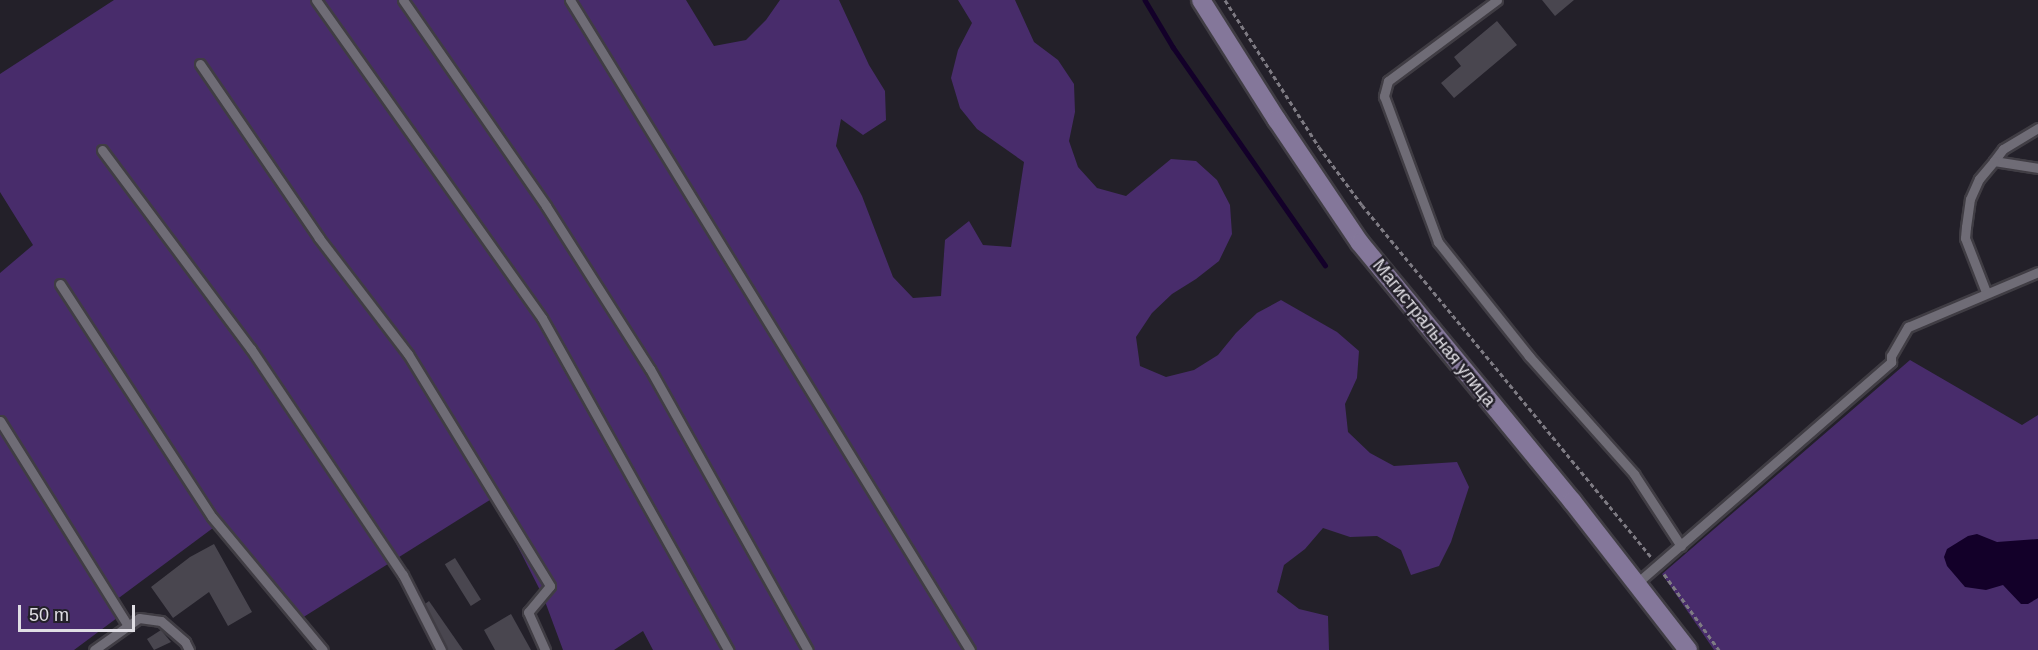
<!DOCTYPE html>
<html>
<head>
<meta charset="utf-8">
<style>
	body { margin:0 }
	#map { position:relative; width:2038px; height:650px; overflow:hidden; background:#232029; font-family:Arial,sans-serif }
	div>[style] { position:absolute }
	.green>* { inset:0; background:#482c6b }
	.water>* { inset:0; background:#130029 }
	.stream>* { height:4.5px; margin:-2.25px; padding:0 2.25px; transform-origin:2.25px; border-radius:2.25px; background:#130029 }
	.building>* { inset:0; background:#49464f; transform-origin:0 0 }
	.path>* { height:3px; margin-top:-1.5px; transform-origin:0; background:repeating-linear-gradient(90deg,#7e7b83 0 4.5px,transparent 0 7.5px) }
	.roads { filter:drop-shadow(2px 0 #403d44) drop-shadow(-2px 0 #403d44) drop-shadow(0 2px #403d44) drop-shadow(0 -2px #403d44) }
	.lane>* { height:9px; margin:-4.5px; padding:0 4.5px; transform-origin:4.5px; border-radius:4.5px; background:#6f6c76 }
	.secondary>* { height:18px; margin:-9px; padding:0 9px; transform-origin:9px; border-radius:9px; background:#84779a }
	span { translate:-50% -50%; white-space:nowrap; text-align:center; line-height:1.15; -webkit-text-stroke:5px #232029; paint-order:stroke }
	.street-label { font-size:18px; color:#e0dee4 }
	.scale { position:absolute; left:18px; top:605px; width:117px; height:27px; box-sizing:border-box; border:3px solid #e0dee4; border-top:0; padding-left:8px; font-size:18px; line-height:21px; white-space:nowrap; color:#e0dee4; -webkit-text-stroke:4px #232029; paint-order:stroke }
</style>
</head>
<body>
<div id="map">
	<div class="green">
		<div style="clip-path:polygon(114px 0,686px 0,714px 46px,746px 40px,766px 20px,780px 0,839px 0,869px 65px,885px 91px,886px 120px,863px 135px,841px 119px,836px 146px,862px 196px,893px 277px,913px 298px,941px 296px,945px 240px,969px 221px,983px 245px,1011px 247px,1024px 162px,977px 129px,960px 108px,951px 78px,958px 50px,972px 23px,958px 0,1015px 0,1034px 42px,1058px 60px,1074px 84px,1075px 112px,1069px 141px,1078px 167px,1097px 188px,1126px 196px,1171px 159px,1196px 161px,1217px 180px,1230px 205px,1232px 234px,1219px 261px,1196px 279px,1172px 294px,1152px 313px,1136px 337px,1140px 366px,1166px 377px,1194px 370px,1218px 355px,1236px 333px,1257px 313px,1281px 300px,1337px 332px,1359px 351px,1357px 378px,1345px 404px,1348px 432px,1370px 453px,1394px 466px,1457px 462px,1469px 487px,1451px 542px,1439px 566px,1411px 575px,1401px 550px,1377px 536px,1350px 537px,1323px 528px,1305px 549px,1284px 565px,1277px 592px,1299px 609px,1328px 616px,1329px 650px,653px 650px,643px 631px,614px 650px,563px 650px,543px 596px,493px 498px,302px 618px,217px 525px,112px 603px,121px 615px,74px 650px,0 650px,0 273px,33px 245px,0 192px,0 74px)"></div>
		<div style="clip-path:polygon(1910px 360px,2022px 425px,2038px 415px,2038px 650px,1714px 650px,1662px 574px)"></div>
	</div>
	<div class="water">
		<div style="clip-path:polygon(1977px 534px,1997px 542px,2038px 539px,2038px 598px,2028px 604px,2021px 604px,2003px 585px,1986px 590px,1965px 587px,1947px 566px,1944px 557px,1947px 549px,1968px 536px)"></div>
	</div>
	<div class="stream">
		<div style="left:1145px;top:0;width:55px;rotate:59.2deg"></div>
		<div style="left:1173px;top:47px;width:266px;rotate:55.1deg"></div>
	</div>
	<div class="building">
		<div style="clip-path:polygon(1542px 0,1574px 0,1555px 16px)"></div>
		<div style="clip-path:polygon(1497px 21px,1517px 45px,1454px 98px,1441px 83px,1461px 66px,1454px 57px)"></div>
		<div style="clip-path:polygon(214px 544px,252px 612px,228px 626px,209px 592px,173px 618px,151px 587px,190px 557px)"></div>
		<div style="left:455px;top:558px;width:49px;height:12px;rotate:58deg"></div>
		<div style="clip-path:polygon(429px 601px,463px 650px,448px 650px,425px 604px)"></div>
		<div style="clip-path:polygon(511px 614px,531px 650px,495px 650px,484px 630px)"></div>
		<div style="clip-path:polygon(161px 630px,171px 642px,154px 650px,147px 639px)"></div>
	</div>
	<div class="path">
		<div style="left:1225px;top:0;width:174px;rotate:57.4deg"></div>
		<div style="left:1319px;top:147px;width:72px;rotate:53.4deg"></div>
		<div style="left:1362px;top:205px;width:455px;rotate:50.6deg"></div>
		<div style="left:1664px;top:574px;width:94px;rotate:54.1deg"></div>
	</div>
	<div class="roads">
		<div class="lane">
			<div style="left:316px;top:0;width:390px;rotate:54.6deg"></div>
			<div style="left:542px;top:318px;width:381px;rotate:60.7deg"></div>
			<div style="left:403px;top:0;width:251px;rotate:55.2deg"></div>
			<div style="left:546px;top:206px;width:193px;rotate:57.5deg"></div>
			<div style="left:650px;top:369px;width:322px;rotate:60.7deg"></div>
			<div style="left:570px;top:0;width:763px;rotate:58.39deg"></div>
			<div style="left:1497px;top:0;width:136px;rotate:143.4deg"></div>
			<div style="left:1388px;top:81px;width:16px;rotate:105deg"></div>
			<div style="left:1384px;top:96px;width:156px;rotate:69.7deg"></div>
			<div style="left:1438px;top:242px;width:146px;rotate:51.4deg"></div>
			<div style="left:1529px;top:356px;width:158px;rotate:48.3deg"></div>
			<div style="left:1634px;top:474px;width:86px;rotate:56.9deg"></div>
			<div style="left:200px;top:64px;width:211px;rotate:55.6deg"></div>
			<div style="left:319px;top:238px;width:146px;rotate:52.5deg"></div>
			<div style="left:408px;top:354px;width:272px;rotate:58.5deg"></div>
			<div style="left:550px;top:586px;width:34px;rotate:130deg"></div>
			<div style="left:528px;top:612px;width:42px;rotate:65.9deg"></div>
			<div style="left:2038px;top:128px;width:41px;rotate:149deg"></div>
			<div style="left:2003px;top:149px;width:15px;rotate:127deg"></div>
			<div style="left:1994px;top:161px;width:45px;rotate:9deg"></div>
			<div style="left:102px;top:150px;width:249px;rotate:53.2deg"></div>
			<div style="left:251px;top:349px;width:272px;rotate:56.1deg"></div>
			<div style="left:403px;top:575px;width:84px;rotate:63.1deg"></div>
			<div style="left:60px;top:284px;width:278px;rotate:56.9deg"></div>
			<div style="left:212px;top:517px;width:173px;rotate:50.2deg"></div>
			<div style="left:1986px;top:292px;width:58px;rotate:-111.3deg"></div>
			<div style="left:1965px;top:238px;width:11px;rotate:-85deg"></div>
			<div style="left:1966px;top:227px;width:28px;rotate:-82deg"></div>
			<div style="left:1970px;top:199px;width:22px;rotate:-66deg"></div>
			<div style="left:1979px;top:179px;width:23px;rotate:-50deg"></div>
			<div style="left:0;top:421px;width:242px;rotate:58deg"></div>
			<div style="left:1637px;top:583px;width:337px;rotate:-41deg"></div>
			<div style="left:1891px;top:362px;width:6px;rotate:-90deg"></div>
			<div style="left:1891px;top:356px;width:34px;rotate:-60deg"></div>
			<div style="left:1908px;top:327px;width:141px;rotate:-22.9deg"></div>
			<div style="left:94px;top:650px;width:55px;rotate:-35.4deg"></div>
			<div style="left:139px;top:618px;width:22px;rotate:8deg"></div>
			<div style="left:161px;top:621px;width:32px;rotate:41deg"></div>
			<div style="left:185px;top:642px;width:9px;rotate:63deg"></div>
		</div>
		<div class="secondary">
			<div style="left:1201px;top:0;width:142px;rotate:57.7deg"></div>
			<div style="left:1277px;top:120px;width:148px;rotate:56deg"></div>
			<div style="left:1360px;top:243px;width:334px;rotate:50.6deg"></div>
			<div style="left:1572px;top:501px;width:189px;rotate:52.1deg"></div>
		</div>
	</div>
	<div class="street-label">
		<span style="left:1434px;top:333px;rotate:51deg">Магистральная улица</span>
	</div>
	<div class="scale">50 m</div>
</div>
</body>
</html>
